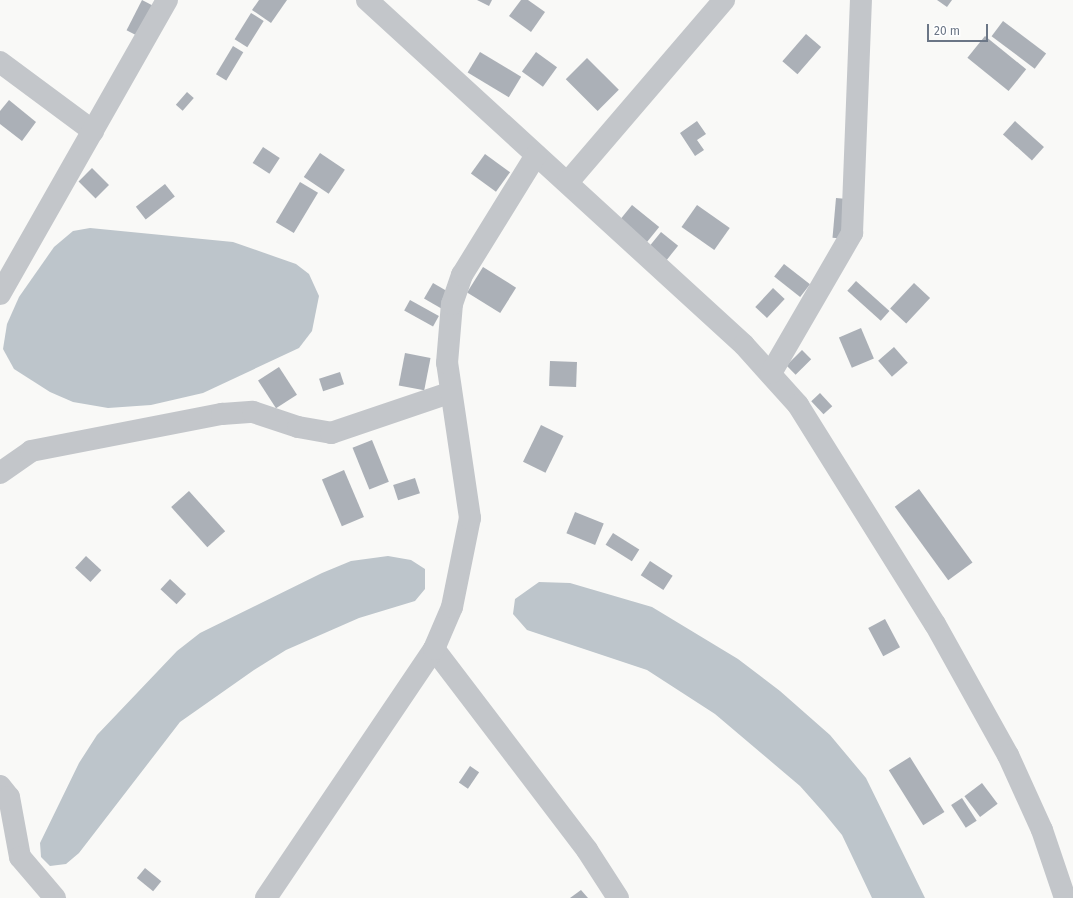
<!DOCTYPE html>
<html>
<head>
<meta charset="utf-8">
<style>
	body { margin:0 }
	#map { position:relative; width:1073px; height:898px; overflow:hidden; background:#f9f9f7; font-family:"Fira Sans",sans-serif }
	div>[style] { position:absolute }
	.water>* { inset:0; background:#bdc5cb }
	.building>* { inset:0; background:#abb0b7; transform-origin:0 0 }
	.minor>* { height:22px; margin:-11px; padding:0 11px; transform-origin:11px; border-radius:11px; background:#c3c6ca }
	span { translate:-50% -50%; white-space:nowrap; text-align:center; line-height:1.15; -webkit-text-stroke:4px #fff; paint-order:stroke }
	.scale { position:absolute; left:927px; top:24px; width:61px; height:18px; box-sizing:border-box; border:2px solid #6b7686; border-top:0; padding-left:5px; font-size:12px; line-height:14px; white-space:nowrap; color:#6b7686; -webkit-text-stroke:3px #fff; paint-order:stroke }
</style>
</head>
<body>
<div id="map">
	<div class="water">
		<div style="clip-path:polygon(90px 228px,233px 242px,296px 264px,309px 274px,319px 296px,312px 331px,299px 348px,203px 393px,151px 405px,108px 408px,73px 402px,50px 392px,14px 369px,3px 349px,7px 324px,19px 297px,54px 247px,73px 231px)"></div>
		<div style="clip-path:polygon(388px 556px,411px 560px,425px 569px,425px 589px,415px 601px,359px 618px,286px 650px,254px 670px,180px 722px,79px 853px,66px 864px,50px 866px,41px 857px,40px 843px,79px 763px,97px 735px,177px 651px,200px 633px,322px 573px,351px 561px)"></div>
		<div style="clip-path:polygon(539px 582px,570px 583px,652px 607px,738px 659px,780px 691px,830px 735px,866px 778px,925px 898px,872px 898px,842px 835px,824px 813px,800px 786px,715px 714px,647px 670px,527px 630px,513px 614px,515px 599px)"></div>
	</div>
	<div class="building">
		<div style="left:142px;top:0;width:13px;height:34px;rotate:27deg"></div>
		<div style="clip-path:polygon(259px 0,287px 0,271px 23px,252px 10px)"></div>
		<div style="clip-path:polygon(477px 0,492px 0,489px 6px)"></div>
		<div style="clip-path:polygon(521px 0,528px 0,545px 12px,531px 32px,509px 16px)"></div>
		<div style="clip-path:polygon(937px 0,952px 0,947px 7px)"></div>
		<div style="left:251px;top:13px;width:15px;height:31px;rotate:32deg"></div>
		<div style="left:1003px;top:21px;width:54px;height:19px;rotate:37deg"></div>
		<div style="left:806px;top:34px;width:20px;height:36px;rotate:41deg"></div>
		<div style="left:985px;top:36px;width:53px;height:28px;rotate:39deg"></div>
		<div style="left:233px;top:46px;width:12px;height:33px;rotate:31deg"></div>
		<div style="left:480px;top:52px;width:48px;height:24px;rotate:31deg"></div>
		<div style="left:536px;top:52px;width:26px;height:24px;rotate:36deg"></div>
		<div style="left:587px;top:58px;width:45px;height:30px;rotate:45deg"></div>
		<div style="left:187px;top:92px;width:9px;height:17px;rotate:41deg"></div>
		<div style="clip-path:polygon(9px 100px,36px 122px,22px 141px,0 124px,0 111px)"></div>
		<div style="clip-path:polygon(697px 121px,706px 134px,697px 140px,704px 150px,695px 156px,680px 133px)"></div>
		<div style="left:1015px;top:121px;width:39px;height:18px;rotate:42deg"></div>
		<div style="left:263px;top:147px;width:20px;height:19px;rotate:33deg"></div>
		<div style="left:320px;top:153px;width:30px;height:29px;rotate:34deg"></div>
		<div style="left:485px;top:154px;width:31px;height:24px;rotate:36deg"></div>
		<div style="left:92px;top:168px;width:24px;height:19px;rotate:45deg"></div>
		<div style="left:300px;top:182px;width:21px;height:47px;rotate:31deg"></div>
		<div style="left:165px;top:184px;width:16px;height:37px;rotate:52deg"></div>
		<div style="left:836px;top:198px;width:11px;height:40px;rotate:5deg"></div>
		<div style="left:632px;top:205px;width:35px;height:21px;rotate:39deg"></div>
		<div style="left:697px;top:205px;width:40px;height:27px;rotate:35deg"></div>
		<div style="left:661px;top:232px;width:22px;height:20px;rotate:39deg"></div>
		<div style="left:784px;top:264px;width:33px;height:16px;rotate:38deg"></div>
		<div style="left:483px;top:267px;width:39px;height:30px;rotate:32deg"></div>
		<div style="left:856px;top:281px;width:45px;height:13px;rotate:42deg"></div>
		<div style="left:433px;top:283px;width:20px;height:18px;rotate:30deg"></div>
		<div style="left:914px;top:283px;width:22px;height:35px;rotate:43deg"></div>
		<div style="left:773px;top:288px;width:16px;height:26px;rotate:43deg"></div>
		<div style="left:410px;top:300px;width:33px;height:12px;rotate:29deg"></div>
		<div style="left:861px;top:328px;width:33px;height:24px;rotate:67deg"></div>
		<div style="left:894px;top:347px;width:21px;height:21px;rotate:49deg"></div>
		<div style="left:802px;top:350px;width:13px;height:22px;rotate:45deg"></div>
		<div style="left:405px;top:353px;width:26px;height:33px;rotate:11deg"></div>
		<div style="left:550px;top:361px;width:27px;height:25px;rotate:2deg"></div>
		<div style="left:279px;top:367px;width:33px;height:25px;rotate:57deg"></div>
		<div style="left:340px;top:372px;width:13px;height:22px;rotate:72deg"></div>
		<div style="left:820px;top:393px;width:18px;height:12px;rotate:47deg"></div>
		<div style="left:541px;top:425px;width:25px;height:41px;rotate:26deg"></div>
		<div style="left:372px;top:440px;width:45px;height:21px;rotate:68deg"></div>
		<div style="left:344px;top:470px;width:51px;height:24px;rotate:67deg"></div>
		<div style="left:415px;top:478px;width:16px;height:23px;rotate:72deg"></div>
		<div style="left:919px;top:489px;width:91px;height:30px;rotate:54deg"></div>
		<div style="left:189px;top:491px;width:54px;height:24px;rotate:48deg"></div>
		<div style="left:575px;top:512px;width:31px;height:23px;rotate:22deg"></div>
		<div style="left:613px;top:533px;width:31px;height:14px;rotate:32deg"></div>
		<div style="left:86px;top:556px;width:21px;height:16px;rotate:43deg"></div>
		<div style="left:650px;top:561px;width:27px;height:17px;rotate:33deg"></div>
		<div style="left:170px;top:579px;width:22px;height:14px;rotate:43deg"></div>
		<div style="left:885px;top:619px;width:32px;height:19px;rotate:62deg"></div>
		<div style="left:910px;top:757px;width:65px;height:25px;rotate:58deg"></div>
		<div style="left:470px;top:766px;width:11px;height:20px;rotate:34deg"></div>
		<div style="left:982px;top:783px;width:26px;height:22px;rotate:53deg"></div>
		<div style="left:962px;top:798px;width:27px;height:13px;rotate:57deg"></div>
		<div style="left:145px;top:868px;width:21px;height:13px;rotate:39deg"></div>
		<div style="clip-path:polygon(581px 890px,588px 898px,570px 898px)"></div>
	</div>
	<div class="minor">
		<div style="left:367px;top:0;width:511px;rotate:42.46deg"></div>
		<div style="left:744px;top:345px;width:81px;rotate:48deg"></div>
		<div style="left:798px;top:405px;width:258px;rotate:58deg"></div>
		<div style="left:935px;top:624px;width:150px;rotate:60.9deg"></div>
		<div style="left:1008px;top:755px;width:82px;rotate:65.6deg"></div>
		<div style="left:1042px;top:830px;width:72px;rotate:71.3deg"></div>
		<div style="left:0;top:62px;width:116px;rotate:36.6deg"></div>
		<div style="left:568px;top:182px;width:240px;rotate:-49.4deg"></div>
		<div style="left:0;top:294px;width:338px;rotate:-60.4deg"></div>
		<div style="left:771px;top:373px;width:162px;rotate:-59.9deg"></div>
		<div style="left:852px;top:233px;width:233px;rotate:-87.8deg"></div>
		<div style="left:0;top:473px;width:38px;rotate:-35deg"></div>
		<div style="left:31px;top:451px;width:195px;rotate:-11deg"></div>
		<div style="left:222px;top:414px;width:31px;rotate:-4deg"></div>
		<div style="left:253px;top:412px;width:47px;rotate:18.4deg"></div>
		<div style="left:298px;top:427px;width:34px;rotate:10deg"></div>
		<div style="left:331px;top:433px;width:125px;rotate:-18.7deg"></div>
		<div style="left:434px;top:649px;width:253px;rotate:52.7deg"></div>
		<div style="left:587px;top:850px;width:57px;rotate:57.1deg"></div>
		<div style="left:0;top:786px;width:14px;rotate:51deg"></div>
		<div style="left:9px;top:797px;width:61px;rotate:79.6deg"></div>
		<div style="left:20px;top:857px;width:54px;rotate:49.5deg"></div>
		<div style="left:266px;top:898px;width:300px;rotate:-56deg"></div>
		<div style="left:434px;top:649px;width:46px;rotate:-66.8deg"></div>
		<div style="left:452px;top:607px;width:91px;rotate:-78.6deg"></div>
		<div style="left:470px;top:518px;width:157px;rotate:-98.4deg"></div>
		<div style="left:447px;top:363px;width:59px;rotate:-85.2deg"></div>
		<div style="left:452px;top:304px;width:31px;rotate:-71deg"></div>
		<div style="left:462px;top:275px;width:141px;rotate:-58.3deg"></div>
	</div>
	<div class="scale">20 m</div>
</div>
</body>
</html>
